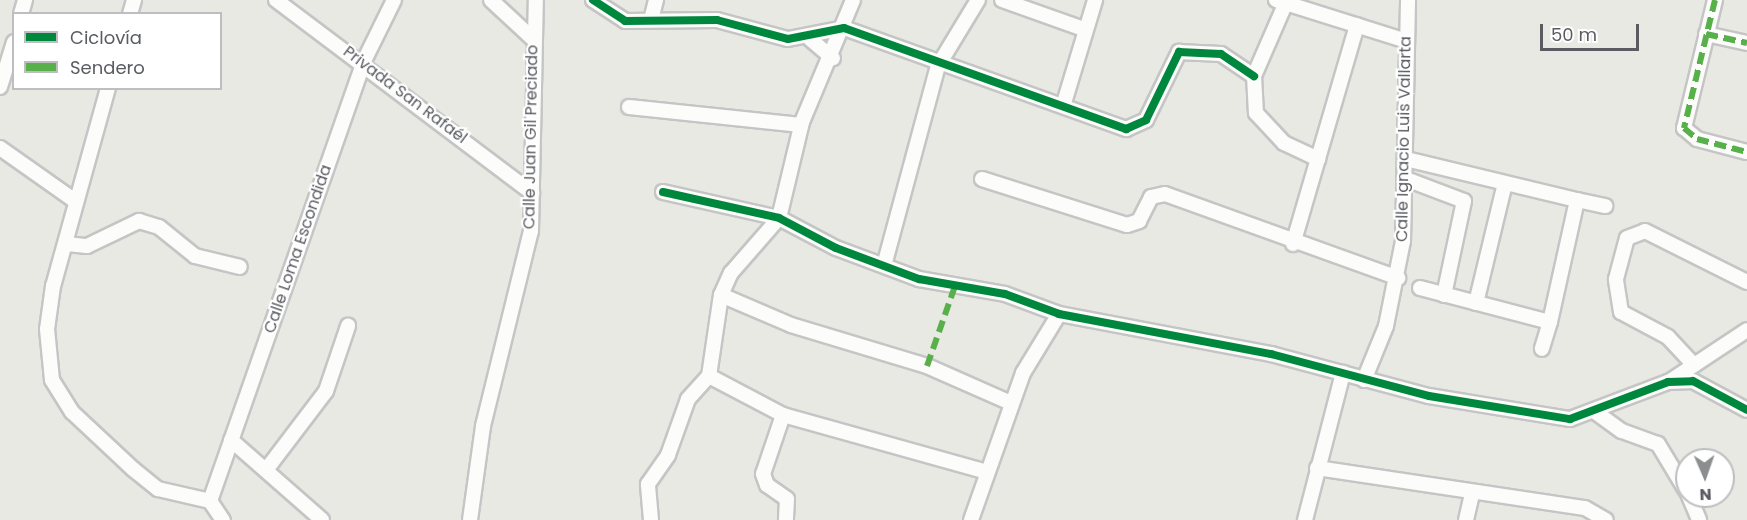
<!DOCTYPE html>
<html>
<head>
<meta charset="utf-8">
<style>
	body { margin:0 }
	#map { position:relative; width:1747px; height:520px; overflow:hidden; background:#e9e9e4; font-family:Poppins,sans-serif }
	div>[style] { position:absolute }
	.roads { filter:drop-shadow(2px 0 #c5c5c5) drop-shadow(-2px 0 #c5c5c5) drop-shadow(0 2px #c5c5c5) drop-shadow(0 -2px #c5c5c5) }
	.minor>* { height:14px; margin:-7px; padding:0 7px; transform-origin:7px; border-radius:7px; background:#fcfcfb }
	.quiet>* { height:6px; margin-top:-3px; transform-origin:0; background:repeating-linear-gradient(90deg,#58b04a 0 12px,transparent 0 18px) }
	.cycleway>* { height:8px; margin:-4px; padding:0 4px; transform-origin:4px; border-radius:4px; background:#00873e }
	span { translate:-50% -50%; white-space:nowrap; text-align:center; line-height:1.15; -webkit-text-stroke:4.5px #fff; paint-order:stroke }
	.street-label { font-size:16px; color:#5a5c61 }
	.legend { position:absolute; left:12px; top:12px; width:210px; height:78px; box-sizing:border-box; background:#fff; border:2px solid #bdbec0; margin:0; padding:8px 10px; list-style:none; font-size:18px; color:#5a5c61 }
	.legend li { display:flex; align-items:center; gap:12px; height:30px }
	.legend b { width:30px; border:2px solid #bdbec0 }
	.north { position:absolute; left:1675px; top:448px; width:60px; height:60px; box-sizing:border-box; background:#fff; border:2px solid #bdbec0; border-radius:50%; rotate:178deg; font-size:16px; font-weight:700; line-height:24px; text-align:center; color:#5a5c61 }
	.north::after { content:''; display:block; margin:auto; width:21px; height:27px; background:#8c8d8f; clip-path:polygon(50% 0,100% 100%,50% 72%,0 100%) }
	.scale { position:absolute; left:1540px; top:24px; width:99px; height:27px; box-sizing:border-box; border:3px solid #5a5c61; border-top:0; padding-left:8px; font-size:18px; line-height:21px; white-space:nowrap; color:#5a5c61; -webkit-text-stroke:4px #fff; paint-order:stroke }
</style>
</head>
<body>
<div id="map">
	<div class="roads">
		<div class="minor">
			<div style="left:276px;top:0;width:321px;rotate:37deg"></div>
			<div style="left:491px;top:0;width:56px;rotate:42.8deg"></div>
			<div style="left:593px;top:0;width:38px;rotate:33deg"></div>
			<div style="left:625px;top:21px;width:92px;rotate:-0.6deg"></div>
			<div style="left:717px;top:20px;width:73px;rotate:15deg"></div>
			<div style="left:788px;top:39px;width:57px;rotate:-11.1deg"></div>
			<div style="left:844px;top:28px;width:300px;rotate:19.7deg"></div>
			<div style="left:1126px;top:129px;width:22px;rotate:-24deg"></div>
			<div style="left:1146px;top:120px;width:76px;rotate:-64.1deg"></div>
			<div style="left:1179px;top:52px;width:42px;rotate:2.7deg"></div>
			<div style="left:1221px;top:54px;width:40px;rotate:34deg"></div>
			<div style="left:1002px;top:0;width:87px;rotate:19.5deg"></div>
			<div style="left:1276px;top:0;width:134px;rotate:17.4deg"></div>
			<div style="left:1287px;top:0;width:83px;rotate:113.5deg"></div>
			<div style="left:1254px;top:76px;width:37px;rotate:87deg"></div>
			<div style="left:1256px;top:113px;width:41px;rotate:47deg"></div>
			<div style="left:1284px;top:143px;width:38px;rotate:25deg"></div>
			<div style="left:1715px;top:0;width:132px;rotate:103.6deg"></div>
			<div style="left:1684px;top:128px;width:17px;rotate:40deg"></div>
			<div style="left:1697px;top:139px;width:52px;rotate:14.6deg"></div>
			<div style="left:21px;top:14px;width:15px;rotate:-74deg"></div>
			<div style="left:130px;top:14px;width:15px;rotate:-74deg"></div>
			<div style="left:651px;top:20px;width:21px;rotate:-76deg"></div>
			<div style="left:1706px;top:34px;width:42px;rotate:12.4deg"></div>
			<div style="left:810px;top:39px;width:30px;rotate:40deg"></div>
			<div style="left:0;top:87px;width:47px;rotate:-72.7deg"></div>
			<div style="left:108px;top:88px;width:205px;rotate:105.5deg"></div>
			<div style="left:53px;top:286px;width:43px;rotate:97.9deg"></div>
			<div style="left:47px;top:329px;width:51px;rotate:84.4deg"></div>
			<div style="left:52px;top:380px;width:38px;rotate:58deg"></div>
			<div style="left:72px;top:412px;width:83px;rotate:43.1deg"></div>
			<div style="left:133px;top:469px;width:32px;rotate:39deg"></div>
			<div style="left:158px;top:489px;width:53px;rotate:13deg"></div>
			<div style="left:210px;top:501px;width:23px;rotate:56deg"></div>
			<div style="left:1064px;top:103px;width:108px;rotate:-73.2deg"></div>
			<div style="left:629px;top:107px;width:173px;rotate:6deg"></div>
			<div style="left:0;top:148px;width:92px;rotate:35.2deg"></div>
			<div style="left:1406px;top:159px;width:176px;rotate:13.5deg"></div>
			<div style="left:982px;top:179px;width:152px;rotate:17.6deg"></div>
			<div style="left:1127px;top:225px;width:13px;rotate:-18deg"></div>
			<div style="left:1139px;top:221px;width:27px;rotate:-63deg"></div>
			<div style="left:1151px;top:197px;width:14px;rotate:-12deg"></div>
			<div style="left:1165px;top:194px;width:248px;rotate:19.8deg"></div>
			<div style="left:1406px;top:179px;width:62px;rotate:20.8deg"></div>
			<div style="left:1464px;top:201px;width:96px;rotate:102deg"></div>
			<div style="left:663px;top:192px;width:119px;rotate:12.6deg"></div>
			<div style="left:779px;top:218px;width:64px;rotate:27.8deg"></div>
			<div style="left:836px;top:248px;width:89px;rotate:20.5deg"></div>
			<div style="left:919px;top:279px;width:87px;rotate:9.9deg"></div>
			<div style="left:1005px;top:294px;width:58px;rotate:20.3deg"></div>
			<div style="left:1059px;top:314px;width:216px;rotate:10.7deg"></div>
			<div style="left:1271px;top:354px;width:163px;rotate:14.9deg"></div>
			<div style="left:1429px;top:396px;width:143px;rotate:9.3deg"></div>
			<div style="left:1570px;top:419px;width:105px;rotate:-20.7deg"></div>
			<div style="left:1668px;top:382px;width:25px;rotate:-2deg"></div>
			<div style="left:1693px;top:381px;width:61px;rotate:28.2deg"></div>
			<div style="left:67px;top:244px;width:20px;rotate:6deg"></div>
			<div style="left:87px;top:246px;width:58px;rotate:-25.7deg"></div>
			<div style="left:139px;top:221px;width:21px;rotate:17deg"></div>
			<div style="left:159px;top:227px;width:46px;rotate:38.9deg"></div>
			<div style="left:195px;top:256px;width:46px;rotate:13.7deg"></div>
			<div style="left:1293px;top:244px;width:228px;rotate:-73.7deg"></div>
			<div style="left:885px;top:262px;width:203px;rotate:-74.9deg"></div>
			<div style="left:938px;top:66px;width:77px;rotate:-58.8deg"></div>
			<div style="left:1420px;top:288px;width:134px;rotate:14.7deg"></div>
			<div style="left:1550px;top:322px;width:28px;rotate:107deg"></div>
			<div style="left:721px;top:295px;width:76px;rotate:23.2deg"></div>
			<div style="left:791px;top:325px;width:142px;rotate:16.8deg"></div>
			<div style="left:927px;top:366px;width:92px;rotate:23.8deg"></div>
			<div style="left:1476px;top:303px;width:123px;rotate:-76.4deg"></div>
			<div style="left:1550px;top:322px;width:125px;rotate:-77.5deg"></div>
			<div style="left:1577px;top:200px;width:29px;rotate:12deg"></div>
			<div style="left:1694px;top:365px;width:38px;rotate:-133deg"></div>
			<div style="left:1668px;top:337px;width:53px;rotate:-152deg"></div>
			<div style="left:1621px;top:312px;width:33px;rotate:-99deg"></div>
			<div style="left:1616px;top:279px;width:42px;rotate:-75deg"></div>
			<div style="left:1627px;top:238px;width:19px;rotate:-21deg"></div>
			<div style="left:1645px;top:231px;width:114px;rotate:26.6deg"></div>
			<div style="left:709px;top:376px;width:84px;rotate:27.8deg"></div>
			<div style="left:783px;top:415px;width:212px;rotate:15.6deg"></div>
			<div style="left:1364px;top:380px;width:58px;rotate:-67.8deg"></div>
			<div style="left:1386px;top:326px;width:87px;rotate:-78.7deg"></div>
			<div style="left:1403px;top:241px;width:241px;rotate:-88.8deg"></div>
			<div style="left:1670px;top:381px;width:92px;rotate:-33.5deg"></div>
			<div style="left:1594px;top:411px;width:34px;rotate:36deg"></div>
			<div style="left:1622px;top:431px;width:38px;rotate:20deg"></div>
			<div style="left:1658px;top:444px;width:56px;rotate:58.9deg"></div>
			<div style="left:783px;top:415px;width:62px;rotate:108.7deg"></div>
			<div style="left:763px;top:474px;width:12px;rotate:70deg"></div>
			<div style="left:767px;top:485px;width:24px;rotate:35deg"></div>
			<div style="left:787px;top:499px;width:21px;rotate:93deg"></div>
			<div style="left:231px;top:440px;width:121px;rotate:41.3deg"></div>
			<div style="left:1317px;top:468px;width:271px;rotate:8.5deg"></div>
			<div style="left:1585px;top:508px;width:24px;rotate:30deg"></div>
			<div style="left:266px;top:470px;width:99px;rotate:-52.8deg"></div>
			<div style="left:326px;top:391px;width:69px;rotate:-71.3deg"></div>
			<div style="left:1689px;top:496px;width:26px;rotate:67deg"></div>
			<div style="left:210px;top:501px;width:464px;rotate:-70.7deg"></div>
			<div style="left:363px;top:63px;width:70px;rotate:-63.8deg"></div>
			<div style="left:470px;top:520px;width:95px;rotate:-82.1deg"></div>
			<div style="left:483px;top:426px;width:201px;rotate:-76.2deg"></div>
			<div style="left:531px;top:231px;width:231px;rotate:-88.8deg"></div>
			<div style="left:651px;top:520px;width:36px;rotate:-95deg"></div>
			<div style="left:648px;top:484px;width:35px;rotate:-55deg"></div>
			<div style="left:668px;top:455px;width:59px;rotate:-70.3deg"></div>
			<div style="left:688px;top:399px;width:31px;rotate:-48deg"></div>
			<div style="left:709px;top:376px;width:82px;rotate:-81.6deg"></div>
			<div style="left:721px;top:295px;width:24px;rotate:-66deg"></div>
			<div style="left:731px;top:273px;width:73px;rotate:-48.9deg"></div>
			<div style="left:779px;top:218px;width:99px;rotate:-76.5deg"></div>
			<div style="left:802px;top:122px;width:132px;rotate:-67.3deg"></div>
			<div style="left:971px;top:520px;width:156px;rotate:-70.5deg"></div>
			<div style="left:1023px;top:373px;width:69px;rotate:-58.6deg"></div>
			<div style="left:1305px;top:520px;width:152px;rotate:-75.5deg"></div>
			<div style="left:1466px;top:520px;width:27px;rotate:-77deg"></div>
		</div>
	</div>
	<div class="quiet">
		<div style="left:1715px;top:0;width:132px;rotate:103.6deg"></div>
		<div style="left:1684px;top:128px;width:17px;rotate:40deg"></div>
		<div style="left:1697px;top:139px;width:52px;rotate:14.6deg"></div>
		<div style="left:1706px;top:34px;width:42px;rotate:12.4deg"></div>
		<div style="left:927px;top:366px;width:85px;rotate:-70.7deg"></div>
	</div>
	<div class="cycleway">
		<div style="left:593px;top:0;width:38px;rotate:33deg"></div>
		<div style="left:625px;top:21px;width:92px;rotate:-0.6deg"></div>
		<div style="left:717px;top:20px;width:73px;rotate:15deg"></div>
		<div style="left:788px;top:39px;width:57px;rotate:-11.1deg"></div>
		<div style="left:844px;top:28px;width:300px;rotate:19.7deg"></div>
		<div style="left:1126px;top:129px;width:22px;rotate:-24deg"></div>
		<div style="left:1146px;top:120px;width:76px;rotate:-64.1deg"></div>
		<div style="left:1179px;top:52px;width:42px;rotate:2.7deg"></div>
		<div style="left:1221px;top:54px;width:40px;rotate:34deg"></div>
		<div style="left:663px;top:192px;width:119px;rotate:12.6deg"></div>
		<div style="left:779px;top:218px;width:64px;rotate:27.8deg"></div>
		<div style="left:836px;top:248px;width:89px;rotate:20.5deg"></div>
		<div style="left:919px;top:279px;width:87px;rotate:9.9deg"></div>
		<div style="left:1005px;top:294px;width:58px;rotate:20.3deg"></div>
		<div style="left:1059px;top:314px;width:216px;rotate:10.7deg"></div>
		<div style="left:1271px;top:354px;width:163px;rotate:14.9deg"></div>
		<div style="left:1429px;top:396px;width:143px;rotate:9.3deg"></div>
		<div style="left:1570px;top:419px;width:105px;rotate:-20.7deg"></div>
		<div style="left:1668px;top:382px;width:25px;rotate:-2deg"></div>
		<div style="left:1693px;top:381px;width:61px;rotate:28.2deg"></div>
	</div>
	<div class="street-label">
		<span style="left:405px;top:95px;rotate:37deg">Privada San Rafaél</span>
		<span style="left:531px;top:137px;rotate:-89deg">Calle Juan Gil Preciado</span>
		<span style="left:1404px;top:139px;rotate:-89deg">Calle Ignacio Luis Vallarta</span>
		<span style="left:298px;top:249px;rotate:-71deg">Calle Loma Escondida</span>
	</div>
	<ul class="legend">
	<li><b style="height:8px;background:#00873e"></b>Ciclovía</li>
	<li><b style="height:8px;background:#58b04a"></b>Sendero</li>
	</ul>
	<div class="north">N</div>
	<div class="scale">50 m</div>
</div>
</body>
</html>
